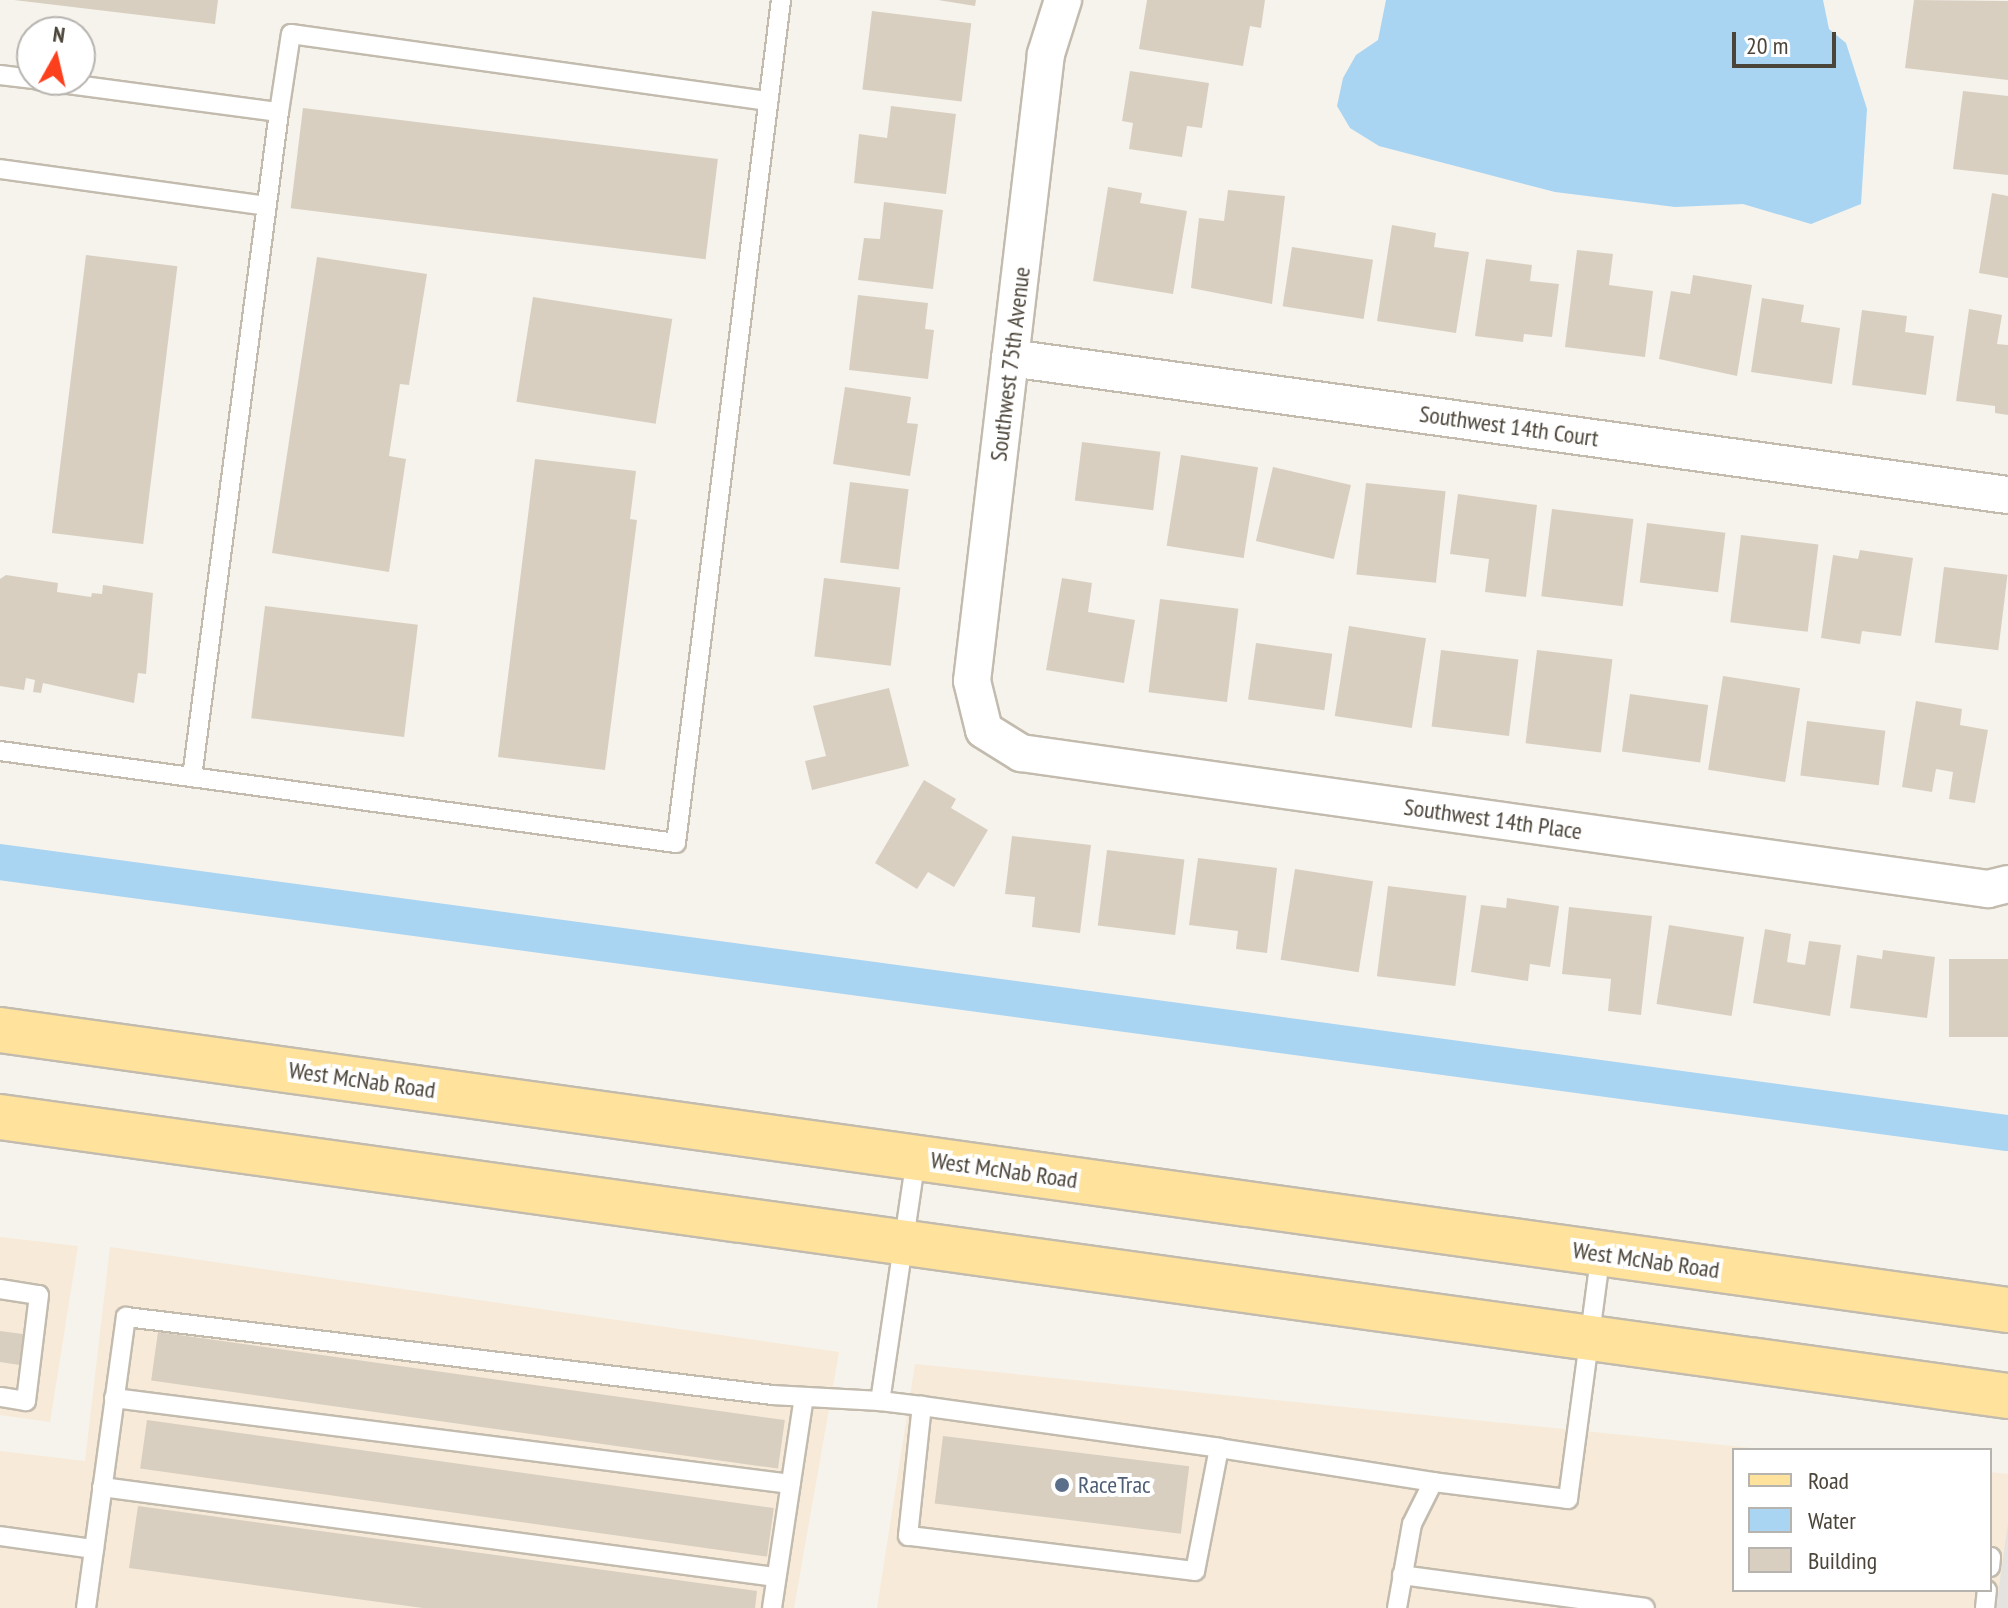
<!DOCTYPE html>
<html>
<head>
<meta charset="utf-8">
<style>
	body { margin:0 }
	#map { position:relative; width:2008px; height:1608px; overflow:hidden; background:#f6f3ec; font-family:"PT Sans Narrow",sans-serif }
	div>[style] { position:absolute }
	.commercial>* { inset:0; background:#f7ead8 }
	.parking>* { inset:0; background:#e5e3e0 }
	.water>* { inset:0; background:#a9d4f2 }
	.canal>* { height:36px; margin:-18px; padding:0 18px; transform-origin:18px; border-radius:18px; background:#a9d4f2 }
	.building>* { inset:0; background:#d8cfc1; transform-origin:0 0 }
	.roads { filter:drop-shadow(2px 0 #c2bbae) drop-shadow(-2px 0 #c2bbae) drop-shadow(0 2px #c2bbae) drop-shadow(0 -2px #c2bbae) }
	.service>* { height:18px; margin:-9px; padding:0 9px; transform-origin:9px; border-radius:9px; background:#fff }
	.minor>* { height:36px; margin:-18px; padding:0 18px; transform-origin:18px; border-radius:18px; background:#fff }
	.primary>* { height:44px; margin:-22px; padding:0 22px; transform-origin:22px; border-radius:22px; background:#ffe39c }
	.dots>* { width:22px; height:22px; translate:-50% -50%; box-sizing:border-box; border:4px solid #fff; border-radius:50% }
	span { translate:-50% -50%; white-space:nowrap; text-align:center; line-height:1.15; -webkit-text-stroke:8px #fff; paint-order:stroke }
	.street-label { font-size:24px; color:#4b4439 }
	.service-label { font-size:24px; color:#4e5e75 }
	.left { translate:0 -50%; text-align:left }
	.legend { position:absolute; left:1732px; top:1448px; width:260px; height:144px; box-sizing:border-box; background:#fff; border:2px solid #b7b4b0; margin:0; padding:10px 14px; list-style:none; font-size:24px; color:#4b4439 }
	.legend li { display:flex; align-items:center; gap:16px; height:40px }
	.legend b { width:40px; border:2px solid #b7b4b0 }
	.north { position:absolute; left:16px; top:16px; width:80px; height:80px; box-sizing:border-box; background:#fff; border:2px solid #b7b4b0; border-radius:50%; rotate:8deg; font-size:22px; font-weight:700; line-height:32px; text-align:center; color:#4b4439 }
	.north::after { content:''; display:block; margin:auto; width:28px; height:36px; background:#fc3f1d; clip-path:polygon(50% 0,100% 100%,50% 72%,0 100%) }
	.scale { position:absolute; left:1732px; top:32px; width:104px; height:36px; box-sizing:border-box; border:4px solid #4b4439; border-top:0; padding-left:10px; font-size:24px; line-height:28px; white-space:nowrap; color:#4b4439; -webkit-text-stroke:6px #fff; paint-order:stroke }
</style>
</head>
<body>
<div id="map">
	<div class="commercial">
		<div style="clip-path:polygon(0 1237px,78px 1246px,50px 1422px,0 1415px)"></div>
		<div style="clip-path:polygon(110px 1247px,839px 1352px,794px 1608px,0 1608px,0 1451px,85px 1461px)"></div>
		<div style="clip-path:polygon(915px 1364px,1772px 1450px,1734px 1450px,1734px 1590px,1990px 1590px,1990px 1472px,2008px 1474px,2008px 1608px,877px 1608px)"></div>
	</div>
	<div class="parking">
		<div style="clip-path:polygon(2008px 1523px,2008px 1608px,1996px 1608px)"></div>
	</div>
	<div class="water">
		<div style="clip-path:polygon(1386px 0,1823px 0,1829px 29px,1846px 43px,1867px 109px,1861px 204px,1811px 224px,1743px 204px,1675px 207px,1555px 192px,1379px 146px,1350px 128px,1337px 106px,1343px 78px,1356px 55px,1378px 40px)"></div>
	</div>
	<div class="canal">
		<div style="left:0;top:862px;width:2026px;rotate:7.69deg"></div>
	</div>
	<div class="building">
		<div style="clip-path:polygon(14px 0,218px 0,215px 24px)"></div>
		<div style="clip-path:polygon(938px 0,976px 0,975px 6px)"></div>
		<div style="clip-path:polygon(1147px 0,1265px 0,1261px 28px,1250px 26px,1243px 66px,1139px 49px)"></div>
		<div style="clip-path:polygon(1914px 0,2008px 1px,2008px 80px,1905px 68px)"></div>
		<div style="left:872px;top:11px;width:100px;height:79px;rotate:7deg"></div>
		<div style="clip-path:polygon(1130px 71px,1209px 83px,1202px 128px,1187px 126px,1182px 157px,1129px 149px,1133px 123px,1122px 121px)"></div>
		<div style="clip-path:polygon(1963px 91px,2008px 96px,2008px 175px,1953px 169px)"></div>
		<div style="clip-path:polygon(891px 106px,956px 114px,946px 194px,854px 183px,859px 134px,887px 138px)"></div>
		<div style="left:303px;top:108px;width:418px;height:101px;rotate:7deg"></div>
		<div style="clip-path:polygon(1108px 187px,1142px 193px,1140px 203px,1187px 211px,1173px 294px,1093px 281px)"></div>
		<div style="clip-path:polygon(1228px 190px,1285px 196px,1272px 304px,1191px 288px,1199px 218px,1224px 221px)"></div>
		<div style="clip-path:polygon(1992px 193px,2008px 196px,2008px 278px,1979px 273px)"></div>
		<div style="clip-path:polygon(884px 202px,943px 210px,933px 289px,858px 280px,864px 238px,880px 239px)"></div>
		<div style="clip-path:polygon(1392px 225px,1436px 233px,1434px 247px,1469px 252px,1456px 333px,1377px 321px)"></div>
		<div style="left:1292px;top:247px;width:82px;height:60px;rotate:9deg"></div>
		<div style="clip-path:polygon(1577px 250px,1613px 254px,1609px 285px,1653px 291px,1645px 357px,1565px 347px)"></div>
		<div style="left:86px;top:255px;width:92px;height:280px;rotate:7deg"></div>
		<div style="clip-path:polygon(317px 257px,427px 274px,409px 385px,400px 384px,389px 456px,406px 459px,389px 572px,272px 553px)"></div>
		<div style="clip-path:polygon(1486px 259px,1532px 265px,1530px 281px,1559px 284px,1552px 337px,1524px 334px,1523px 342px,1475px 336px)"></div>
		<div style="clip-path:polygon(1693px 275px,1752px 285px,1737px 376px,1659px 359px,1671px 291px,1690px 294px)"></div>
		<div style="clip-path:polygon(858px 295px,928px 303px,925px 329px,934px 330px,928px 379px,849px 370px)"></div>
		<div style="left:533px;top:297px;width:141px;height:106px;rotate:9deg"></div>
		<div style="clip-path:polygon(1762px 298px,1804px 305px,1801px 322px,1840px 328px,1832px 384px,1751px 372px)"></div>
		<div style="clip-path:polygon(1969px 309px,2002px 315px,1997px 344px,2008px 345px,2008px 415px,1995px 413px,1995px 406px,1956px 401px)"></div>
		<div style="clip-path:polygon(1862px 310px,1907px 316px,1905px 332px,1934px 336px,1926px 395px,1852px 385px)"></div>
		<div style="clip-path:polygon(845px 387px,911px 397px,907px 423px,918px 424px,910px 476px,833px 464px)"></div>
		<div style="left:1082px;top:442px;width:79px;height:59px;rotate:7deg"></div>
		<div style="left:1181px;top:455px;width:78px;height:92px;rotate:9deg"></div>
		<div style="clip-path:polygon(535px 459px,636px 471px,630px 519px,637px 520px,605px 770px,498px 757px)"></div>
		<div style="left:1273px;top:467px;width:80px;height:76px;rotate:13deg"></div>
		<div style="left:850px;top:482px;width:59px;height:81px;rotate:7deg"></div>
		<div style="left:1366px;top:483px;width:80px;height:92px;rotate:6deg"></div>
		<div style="clip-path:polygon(1458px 494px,1537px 505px,1526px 597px,1485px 592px,1489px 559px,1450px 554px)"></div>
		<div style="left:1552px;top:509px;width:82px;height:88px;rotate:7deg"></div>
		<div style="left:1647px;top:523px;width:79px;height:60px;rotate:7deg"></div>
		<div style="left:1741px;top:535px;width:78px;height:88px;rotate:7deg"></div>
		<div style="clip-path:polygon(1860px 550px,1913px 558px,1901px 636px,1862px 631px,1860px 644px,1821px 638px,1833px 555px,1858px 559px)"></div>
		<div style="left:1944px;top:567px;width:64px;height:76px;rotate:7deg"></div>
		<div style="clip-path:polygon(6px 575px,58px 583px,57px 592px,91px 597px,92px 593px,102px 594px,103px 585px,153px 593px,146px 674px,138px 673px,134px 703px,43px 683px,41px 693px,33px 692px,35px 680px,26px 678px,24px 690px,0 686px,0 579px)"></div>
		<div style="left:824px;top:578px;width:77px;height:79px;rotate:7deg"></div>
		<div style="clip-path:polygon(1062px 578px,1092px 583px,1088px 612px,1135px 620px,1124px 683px,1046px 670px)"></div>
		<div style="left:1160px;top:599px;width:79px;height:94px;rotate:7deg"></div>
		<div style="left:265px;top:606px;width:154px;height:113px;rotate:7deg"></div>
		<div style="left:1349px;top:626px;width:78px;height:91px;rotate:9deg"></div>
		<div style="left:1256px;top:643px;width:77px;height:57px;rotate:8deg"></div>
		<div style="left:1441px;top:650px;width:78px;height:77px;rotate:7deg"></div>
		<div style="left:1537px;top:650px;width:76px;height:94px;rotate:7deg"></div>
		<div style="left:1723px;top:676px;width:78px;height:95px;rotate:9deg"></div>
		<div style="clip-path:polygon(889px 688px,909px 766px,812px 790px,805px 761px,826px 756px,813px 706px)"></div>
		<div style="left:1630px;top:694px;width:79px;height:58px;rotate:8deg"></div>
		<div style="clip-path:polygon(1916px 701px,1962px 709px,1960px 725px,1988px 730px,1975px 803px,1949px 799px,1953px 772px,1936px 769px,1932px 792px,1902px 787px)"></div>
		<div style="left:1807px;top:721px;width:79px;height:55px;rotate:7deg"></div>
		<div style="clip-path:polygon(924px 780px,956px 799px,951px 808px,988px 830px,954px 887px,928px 872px,917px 889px,875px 863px)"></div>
		<div style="clip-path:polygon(1012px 836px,1091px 845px,1080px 933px,1032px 927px,1035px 897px,1005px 894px)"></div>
		<div style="left:1107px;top:850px;width:78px;height:76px;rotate:7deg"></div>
		<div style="clip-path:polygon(1198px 858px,1277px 868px,1267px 953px,1236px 949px,1238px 931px,1189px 925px)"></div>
		<div style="left:1295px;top:869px;width:79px;height:92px;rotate:9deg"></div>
		<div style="left:1388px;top:886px;width:79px;height:91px;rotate:7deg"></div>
		<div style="clip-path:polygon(1507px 898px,1559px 906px,1550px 967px,1530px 964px,1528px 981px,1471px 972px,1481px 905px,1506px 908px)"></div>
		<div style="clip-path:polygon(1569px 907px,1652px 916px,1641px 1015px,1608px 1011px,1611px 979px,1562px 974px)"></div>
		<div style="left:1669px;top:925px;width:76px;height:80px;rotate:9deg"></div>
		<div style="clip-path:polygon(1765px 929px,1791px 934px,1787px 962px,1805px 965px,1809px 941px,1841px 945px,1830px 1016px,1753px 1003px)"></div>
		<div style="clip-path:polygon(1883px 950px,1935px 957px,1927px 1018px,1850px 1008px,1857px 955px,1882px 959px)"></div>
		<div style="left:2008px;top:959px;width:78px;height:59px;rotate:90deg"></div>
		<div style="clip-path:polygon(0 1331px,30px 1335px,26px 1366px,0 1362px)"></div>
		<div style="left:158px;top:1332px;width:633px;height:49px;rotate:8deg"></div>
		<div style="left:147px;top:1420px;width:633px;height:49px;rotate:8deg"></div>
		<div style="left:943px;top:1436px;width:248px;height:68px;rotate:7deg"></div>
		<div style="clip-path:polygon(138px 1506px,757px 1591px,755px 1608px,423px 1608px,129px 1568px)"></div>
	</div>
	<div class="roads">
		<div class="service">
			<div style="left:0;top:75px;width:32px;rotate:7deg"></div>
			<div style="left:38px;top:80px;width:243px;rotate:7.6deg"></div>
			<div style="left:279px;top:112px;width:671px;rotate:97.45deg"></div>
			<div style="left:279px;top:112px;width:79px;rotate:-81.3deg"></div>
			<div style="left:291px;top:34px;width:482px;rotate:8deg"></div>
			<div style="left:0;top:169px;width:269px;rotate:7.9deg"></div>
			<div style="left:0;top:751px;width:682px;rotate:7.75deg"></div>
			<div style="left:676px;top:843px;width:850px;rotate:-82.9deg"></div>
			<div style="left:916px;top:1158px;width:246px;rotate:98.4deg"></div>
			<div style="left:880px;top:1401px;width:42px;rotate:6.8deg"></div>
			<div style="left:922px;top:1406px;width:300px;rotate:8deg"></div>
			<div style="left:1219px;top:1448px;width:125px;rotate:101deg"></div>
			<div style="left:1195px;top:1571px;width:289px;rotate:-173deg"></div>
			<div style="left:908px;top:1536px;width:131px;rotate:-83.9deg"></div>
			<div style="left:0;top:1289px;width:39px;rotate:9deg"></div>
			<div style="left:39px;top:1295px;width:107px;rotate:97deg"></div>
			<div style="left:26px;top:1401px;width:26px;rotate:-171deg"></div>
			<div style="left:114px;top:1398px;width:682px;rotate:7.24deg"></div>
			<div style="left:1219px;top:1448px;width:217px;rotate:9deg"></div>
			<div style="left:102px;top:1487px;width:680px;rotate:7.61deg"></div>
			<div style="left:0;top:1536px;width:95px;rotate:7.9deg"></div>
			<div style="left:1990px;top:1567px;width:10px;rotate:-84deg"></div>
			<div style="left:1402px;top:1575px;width:245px;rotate:7.7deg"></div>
			<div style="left:86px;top:1608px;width:294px;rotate:-82.2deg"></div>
			<div style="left:126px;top:1317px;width:651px;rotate:6.88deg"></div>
			<div style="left:772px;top:1395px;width:108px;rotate:3.2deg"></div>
			<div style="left:772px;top:1608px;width:213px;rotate:-81.4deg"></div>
			<div style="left:1397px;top:1608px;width:85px;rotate:-79.9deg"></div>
			<div style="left:1412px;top:1524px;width:47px;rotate:-63.4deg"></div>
			<div style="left:1433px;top:1482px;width:136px;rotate:7.2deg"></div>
			<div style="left:1568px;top:1499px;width:248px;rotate:-82.4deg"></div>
			<div style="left:1985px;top:1608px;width:18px;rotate:-84deg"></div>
		</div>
		<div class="minor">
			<div style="left:1063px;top:0;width:57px;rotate:107.5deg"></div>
			<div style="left:1046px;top:54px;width:631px;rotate:96.73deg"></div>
			<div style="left:972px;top:681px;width:50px;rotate:76.2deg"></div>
			<div style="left:984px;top:730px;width:44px;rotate:31.9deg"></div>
			<div style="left:1021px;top:753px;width:977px;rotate:8.01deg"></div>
			<div style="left:1988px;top:889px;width:21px;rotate:-14deg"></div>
			<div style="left:1010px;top:358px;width:1007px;rotate:7.82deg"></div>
		</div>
		<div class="primary">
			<div style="left:0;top:1030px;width:2027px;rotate:7.94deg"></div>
			<div style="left:0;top:1117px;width:2027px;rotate:7.91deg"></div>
		</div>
	</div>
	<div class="dots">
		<div style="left:1062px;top:1485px;background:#5c6f8a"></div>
	</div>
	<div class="street-label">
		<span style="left:1010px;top:364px;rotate:-83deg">Southwest 75th Avenue</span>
		<span style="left:1509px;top:426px;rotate:8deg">Southwest 14th Court</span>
		<span style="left:1493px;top:819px;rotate:8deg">Southwest 14th Place</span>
		<span style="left:362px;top:1080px;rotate:8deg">West McNab Road</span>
		<span style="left:1004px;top:1170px;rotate:8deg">West McNab Road</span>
		<span style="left:1646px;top:1260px;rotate:8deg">West McNab Road</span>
	</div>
	<div class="service-label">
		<span class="left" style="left:1078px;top:1485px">RaceTrac</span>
	</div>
	<ul class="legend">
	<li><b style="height:10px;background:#ffe39c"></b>Road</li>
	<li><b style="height:22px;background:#a9d4f2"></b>Water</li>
	<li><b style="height:22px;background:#d8cfc1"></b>Building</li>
	</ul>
	<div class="north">N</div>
	<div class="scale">20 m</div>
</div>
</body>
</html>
